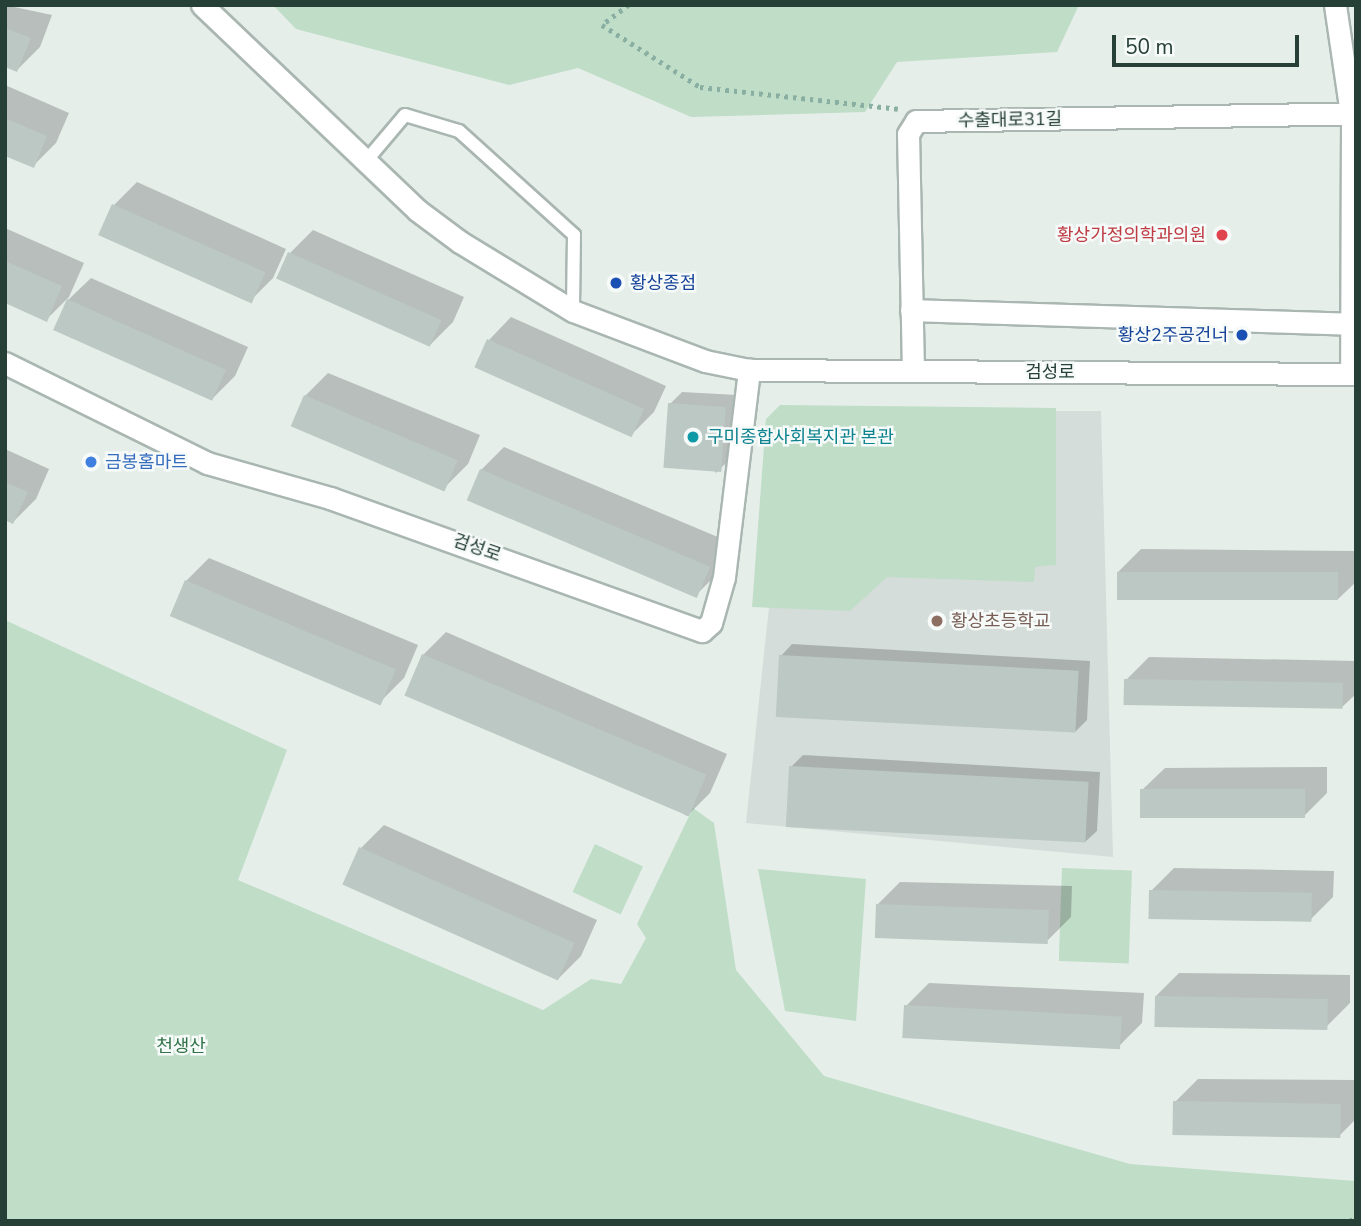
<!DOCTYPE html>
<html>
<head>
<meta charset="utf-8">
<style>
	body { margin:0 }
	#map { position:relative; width:1361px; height:1226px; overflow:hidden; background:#e6eeea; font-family:"Nunito Sans","Noto Sans KR",sans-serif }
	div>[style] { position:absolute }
	.built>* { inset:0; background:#d4ddd9 }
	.green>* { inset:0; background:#c0ddc8; transform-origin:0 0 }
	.shadow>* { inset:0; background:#0003 }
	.building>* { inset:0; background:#bbc8c3; transform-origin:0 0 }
	.path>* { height:4.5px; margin-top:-2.25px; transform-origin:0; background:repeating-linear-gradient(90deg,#88afa2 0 3.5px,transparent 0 8.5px) }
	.roads { filter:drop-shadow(2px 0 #a9b6b1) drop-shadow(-2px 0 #a9b6b1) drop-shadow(0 2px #a9b6b1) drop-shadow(0 -2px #a9b6b1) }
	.lane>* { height:12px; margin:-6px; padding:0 6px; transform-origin:6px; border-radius:6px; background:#fff }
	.street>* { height:21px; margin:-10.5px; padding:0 10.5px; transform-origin:10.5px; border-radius:10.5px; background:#fff }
	.secondary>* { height:21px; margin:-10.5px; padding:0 10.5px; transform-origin:10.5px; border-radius:10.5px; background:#fff }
	.dots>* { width:19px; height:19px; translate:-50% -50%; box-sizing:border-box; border:4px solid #f6faf8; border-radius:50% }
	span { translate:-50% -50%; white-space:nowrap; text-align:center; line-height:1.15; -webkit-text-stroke:5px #f6faf8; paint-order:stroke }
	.street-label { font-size:18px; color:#263f37 }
	.health-label { font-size:18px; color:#be3a42 }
	.right { translate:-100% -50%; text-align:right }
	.transit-label { font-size:18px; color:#164399 }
	.left { translate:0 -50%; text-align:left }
	.culture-label { font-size:18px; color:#0d838f }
	.shop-label { font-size:18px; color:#366cbe }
	.education-label { font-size:18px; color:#785e54 }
	.park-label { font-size:18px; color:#32734a }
	.frame { position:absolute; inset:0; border:7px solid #263f37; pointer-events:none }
	.scale { position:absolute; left:1112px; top:35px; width:187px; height:32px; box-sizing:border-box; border:4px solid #263f37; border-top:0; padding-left:9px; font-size:21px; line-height:24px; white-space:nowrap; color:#263f37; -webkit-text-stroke:5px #f6faf8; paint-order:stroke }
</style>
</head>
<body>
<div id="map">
	<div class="built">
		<div style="clip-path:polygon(919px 411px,1101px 411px,1113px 857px,746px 823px,789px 419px)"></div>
	</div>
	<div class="green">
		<div style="clip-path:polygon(273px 5px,1079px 5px,1057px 52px,897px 62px,865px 112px,691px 117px,578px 68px,509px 85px,296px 29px)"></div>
		<div style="clip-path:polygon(780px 405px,1056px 408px,1056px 565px,1035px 567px,1034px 582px,887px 577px,850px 611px,752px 607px,766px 419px)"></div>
		<div style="clip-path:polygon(5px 620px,287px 750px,238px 880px,543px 1010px,591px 979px,621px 984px,646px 938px,637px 924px,693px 808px,714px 823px,736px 970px,824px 1076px,1130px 1164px,1356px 1181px,1356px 1221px,5px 1221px)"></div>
		<div style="left:595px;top:844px;width:53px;height:53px;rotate:25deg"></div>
		<div style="left:1062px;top:868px;width:70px;height:93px;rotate:2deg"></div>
		<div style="clip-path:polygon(758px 869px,866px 879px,856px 1021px,785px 1011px)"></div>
	</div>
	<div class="shadow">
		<div style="clip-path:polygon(5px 5px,52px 15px,40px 47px,17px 70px,5px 66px)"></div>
		<div style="clip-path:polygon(5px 85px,69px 113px,56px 143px,33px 166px,5px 154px)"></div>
		<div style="clip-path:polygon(137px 182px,286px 249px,273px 278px,250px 301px,114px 205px)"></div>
		<div style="clip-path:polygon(5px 228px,84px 263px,69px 297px,46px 320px,5px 301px)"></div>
		<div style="clip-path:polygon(313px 230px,464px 297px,453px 322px,430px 345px,290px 253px)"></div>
		<div style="clip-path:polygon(91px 278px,248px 347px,235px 376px,212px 399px,68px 300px)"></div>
		<div style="clip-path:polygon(511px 317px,666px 386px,654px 412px,631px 435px,489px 340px)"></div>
		<div style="clip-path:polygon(328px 373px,480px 435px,468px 464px,445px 487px,305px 396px)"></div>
		<div style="clip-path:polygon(682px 392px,737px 395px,728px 461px,716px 473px,670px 404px)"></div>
		<div style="clip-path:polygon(504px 447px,732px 543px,719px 572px,696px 595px,481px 470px)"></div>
		<div style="clip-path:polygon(5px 449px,49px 469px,36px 499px,13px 522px,5px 518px)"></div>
		<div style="clip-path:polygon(1141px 549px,1356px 551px,1356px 582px,1337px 600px,1118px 572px)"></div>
		<div style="clip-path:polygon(209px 558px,418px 645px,404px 678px,381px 701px,186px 581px)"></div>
		<div style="clip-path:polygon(446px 632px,727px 754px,710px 793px,687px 816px,423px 655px)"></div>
		<div style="clip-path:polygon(792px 644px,1090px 661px,1087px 720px,1075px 732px,781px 656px)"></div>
		<div style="clip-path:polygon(1149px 657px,1356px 661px,1356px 694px,1341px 708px,1126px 680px)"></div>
		<div style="clip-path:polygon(803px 755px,1100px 772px,1097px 831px,1085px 842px,791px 767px)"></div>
		<div style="clip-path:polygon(1327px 767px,1327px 793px,1304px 816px,1142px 790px,1165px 768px)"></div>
		<div style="clip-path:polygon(384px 825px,597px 920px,581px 956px,558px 979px,361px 848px)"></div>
		<div style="clip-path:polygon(1174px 868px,1334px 871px,1333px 897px,1310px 920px,1151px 891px)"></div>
		<div style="clip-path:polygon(900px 882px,1072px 886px,1071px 917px,1048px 940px,877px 905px)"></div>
		<div style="clip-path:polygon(1179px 973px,1350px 975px,1350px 1003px,1327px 1026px,1156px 996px)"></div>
		<div style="clip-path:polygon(929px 983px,1144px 993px,1142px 1023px,1119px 1046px,906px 1006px)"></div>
		<div style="clip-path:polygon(1198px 1079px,1356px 1080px,1356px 1119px,1340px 1135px,1175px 1102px)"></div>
	</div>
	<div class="building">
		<div style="clip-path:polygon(5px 28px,31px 38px,17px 72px,5px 67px)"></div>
		<div style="clip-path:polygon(5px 118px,47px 136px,34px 168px,5px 156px)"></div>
		<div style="left:112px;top:204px;width:168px;height:34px;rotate:24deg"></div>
		<div style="left:288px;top:252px;width:168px;height:29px;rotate:24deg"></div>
		<div style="clip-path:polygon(5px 261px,62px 286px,47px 322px,5px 303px)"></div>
		<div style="left:67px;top:299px;width:174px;height:34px;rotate:24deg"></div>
		<div style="left:487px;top:339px;width:172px;height:31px;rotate:24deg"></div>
		<div style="left:304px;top:395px;width:167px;height:34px;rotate:23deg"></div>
		<div style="left:668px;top:403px;width:58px;height:65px;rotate:4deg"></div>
		<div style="left:480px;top:469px;width:250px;height:34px;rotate:23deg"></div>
		<div style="clip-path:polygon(5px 482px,28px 492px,13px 524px,5px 520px)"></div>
		<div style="left:1117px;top:572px;width:221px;height:28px"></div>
		<div style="left:185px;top:580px;width:229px;height:39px;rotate:23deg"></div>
		<div style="left:422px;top:654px;width:309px;height:45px;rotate:23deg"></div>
		<div style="left:779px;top:655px;width:300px;height:62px;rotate:3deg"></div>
		<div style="left:1124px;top:679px;width:219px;height:26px;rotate:1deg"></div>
		<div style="left:789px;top:766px;width:300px;height:61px;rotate:3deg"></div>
		<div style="left:1305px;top:789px;width:29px;height:165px;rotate:90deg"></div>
		<div style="left:359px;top:847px;width:236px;height:41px;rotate:24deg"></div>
		<div style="left:1149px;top:890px;width:163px;height:29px;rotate:1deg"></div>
		<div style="left:876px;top:904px;width:173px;height:34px;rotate:2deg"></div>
		<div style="left:1155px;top:996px;width:173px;height:31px;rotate:1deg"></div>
		<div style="left:904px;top:1005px;width:218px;height:33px;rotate:3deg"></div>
		<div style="left:1173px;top:1101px;width:168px;height:34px;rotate:1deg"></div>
	</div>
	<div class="path">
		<div style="left:629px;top:5px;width:34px;rotate:143deg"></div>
		<div style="left:602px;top:25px;width:116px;rotate:32.3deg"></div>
		<div style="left:700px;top:87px;width:199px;rotate:6.3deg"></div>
		<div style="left:1350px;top:1221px;width:8px;rotate:-40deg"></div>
	</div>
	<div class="roads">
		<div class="lane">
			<div style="left:366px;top:161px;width:60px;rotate:-49.7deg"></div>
			<div style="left:405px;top:115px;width:56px;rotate:16.5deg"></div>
			<div style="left:459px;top:131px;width:155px;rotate:42.1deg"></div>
			<div style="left:574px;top:235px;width:76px;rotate:90.8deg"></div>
		</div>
		<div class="street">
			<div style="left:1335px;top:5px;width:116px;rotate:81.6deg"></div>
			<div style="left:1352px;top:120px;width:254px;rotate:90.2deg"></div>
			<div style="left:911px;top:310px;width:445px;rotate:1.8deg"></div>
			<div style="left:5px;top:363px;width:225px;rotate:26.3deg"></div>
			<div style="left:207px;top:463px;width:128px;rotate:15.9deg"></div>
			<div style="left:330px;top:498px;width:395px;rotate:19.7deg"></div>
			<div style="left:702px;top:631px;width:12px;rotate:-42deg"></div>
			<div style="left:711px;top:623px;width:48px;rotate:-74.2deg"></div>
			<div style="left:724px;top:577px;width:209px;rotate:-83.1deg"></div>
			<div style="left:913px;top:371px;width:237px;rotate:-91.2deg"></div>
			<div style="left:908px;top:134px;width:15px;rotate:-58deg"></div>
			<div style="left:916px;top:121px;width:440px;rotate:-1deg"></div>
		</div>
		<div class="secondary">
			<div style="left:202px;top:5px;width:297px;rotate:43.6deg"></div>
			<div style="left:417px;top:210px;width:54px;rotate:36.7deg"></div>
			<div style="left:460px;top:242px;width:132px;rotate:31.4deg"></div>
			<div style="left:573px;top:311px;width:141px;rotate:20.7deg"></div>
			<div style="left:705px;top:361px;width:45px;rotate:11.6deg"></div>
			<div style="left:749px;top:370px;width:607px;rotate:0.38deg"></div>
		</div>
	</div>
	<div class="dots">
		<div style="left:1222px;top:235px;background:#e0444e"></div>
		<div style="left:616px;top:283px;background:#1a4fb4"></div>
		<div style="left:1242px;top:335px;background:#1a4fb4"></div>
		<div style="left:693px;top:437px;background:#0f9aa8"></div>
		<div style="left:91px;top:462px;background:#3f7fe0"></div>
		<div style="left:937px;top:621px;background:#8d6e63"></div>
	</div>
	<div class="street-label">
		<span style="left:1010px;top:120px;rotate:-1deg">수출대로31길</span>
		<span style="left:1050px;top:372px">검성로</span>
		<span style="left:477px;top:548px;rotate:19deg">검성로</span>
	</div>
	<div class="health-label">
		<span class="right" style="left:1206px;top:235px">황상가정의학과의원</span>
	</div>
	<div class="transit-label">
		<span class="left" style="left:630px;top:283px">황상종점</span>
		<span class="right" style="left:1228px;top:335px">황상2주공건너</span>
	</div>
	<div class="culture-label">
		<span class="left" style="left:707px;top:437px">구미종합사회복지관 본관</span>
	</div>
	<div class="shop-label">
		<span class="left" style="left:105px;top:462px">금봉홈마트</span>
	</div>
	<div class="education-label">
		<span class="left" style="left:951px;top:621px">황상초등학교</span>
	</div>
	<div class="park-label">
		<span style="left:181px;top:1046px">천생산</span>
	</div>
	<div class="frame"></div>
	<div class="scale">50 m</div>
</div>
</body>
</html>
